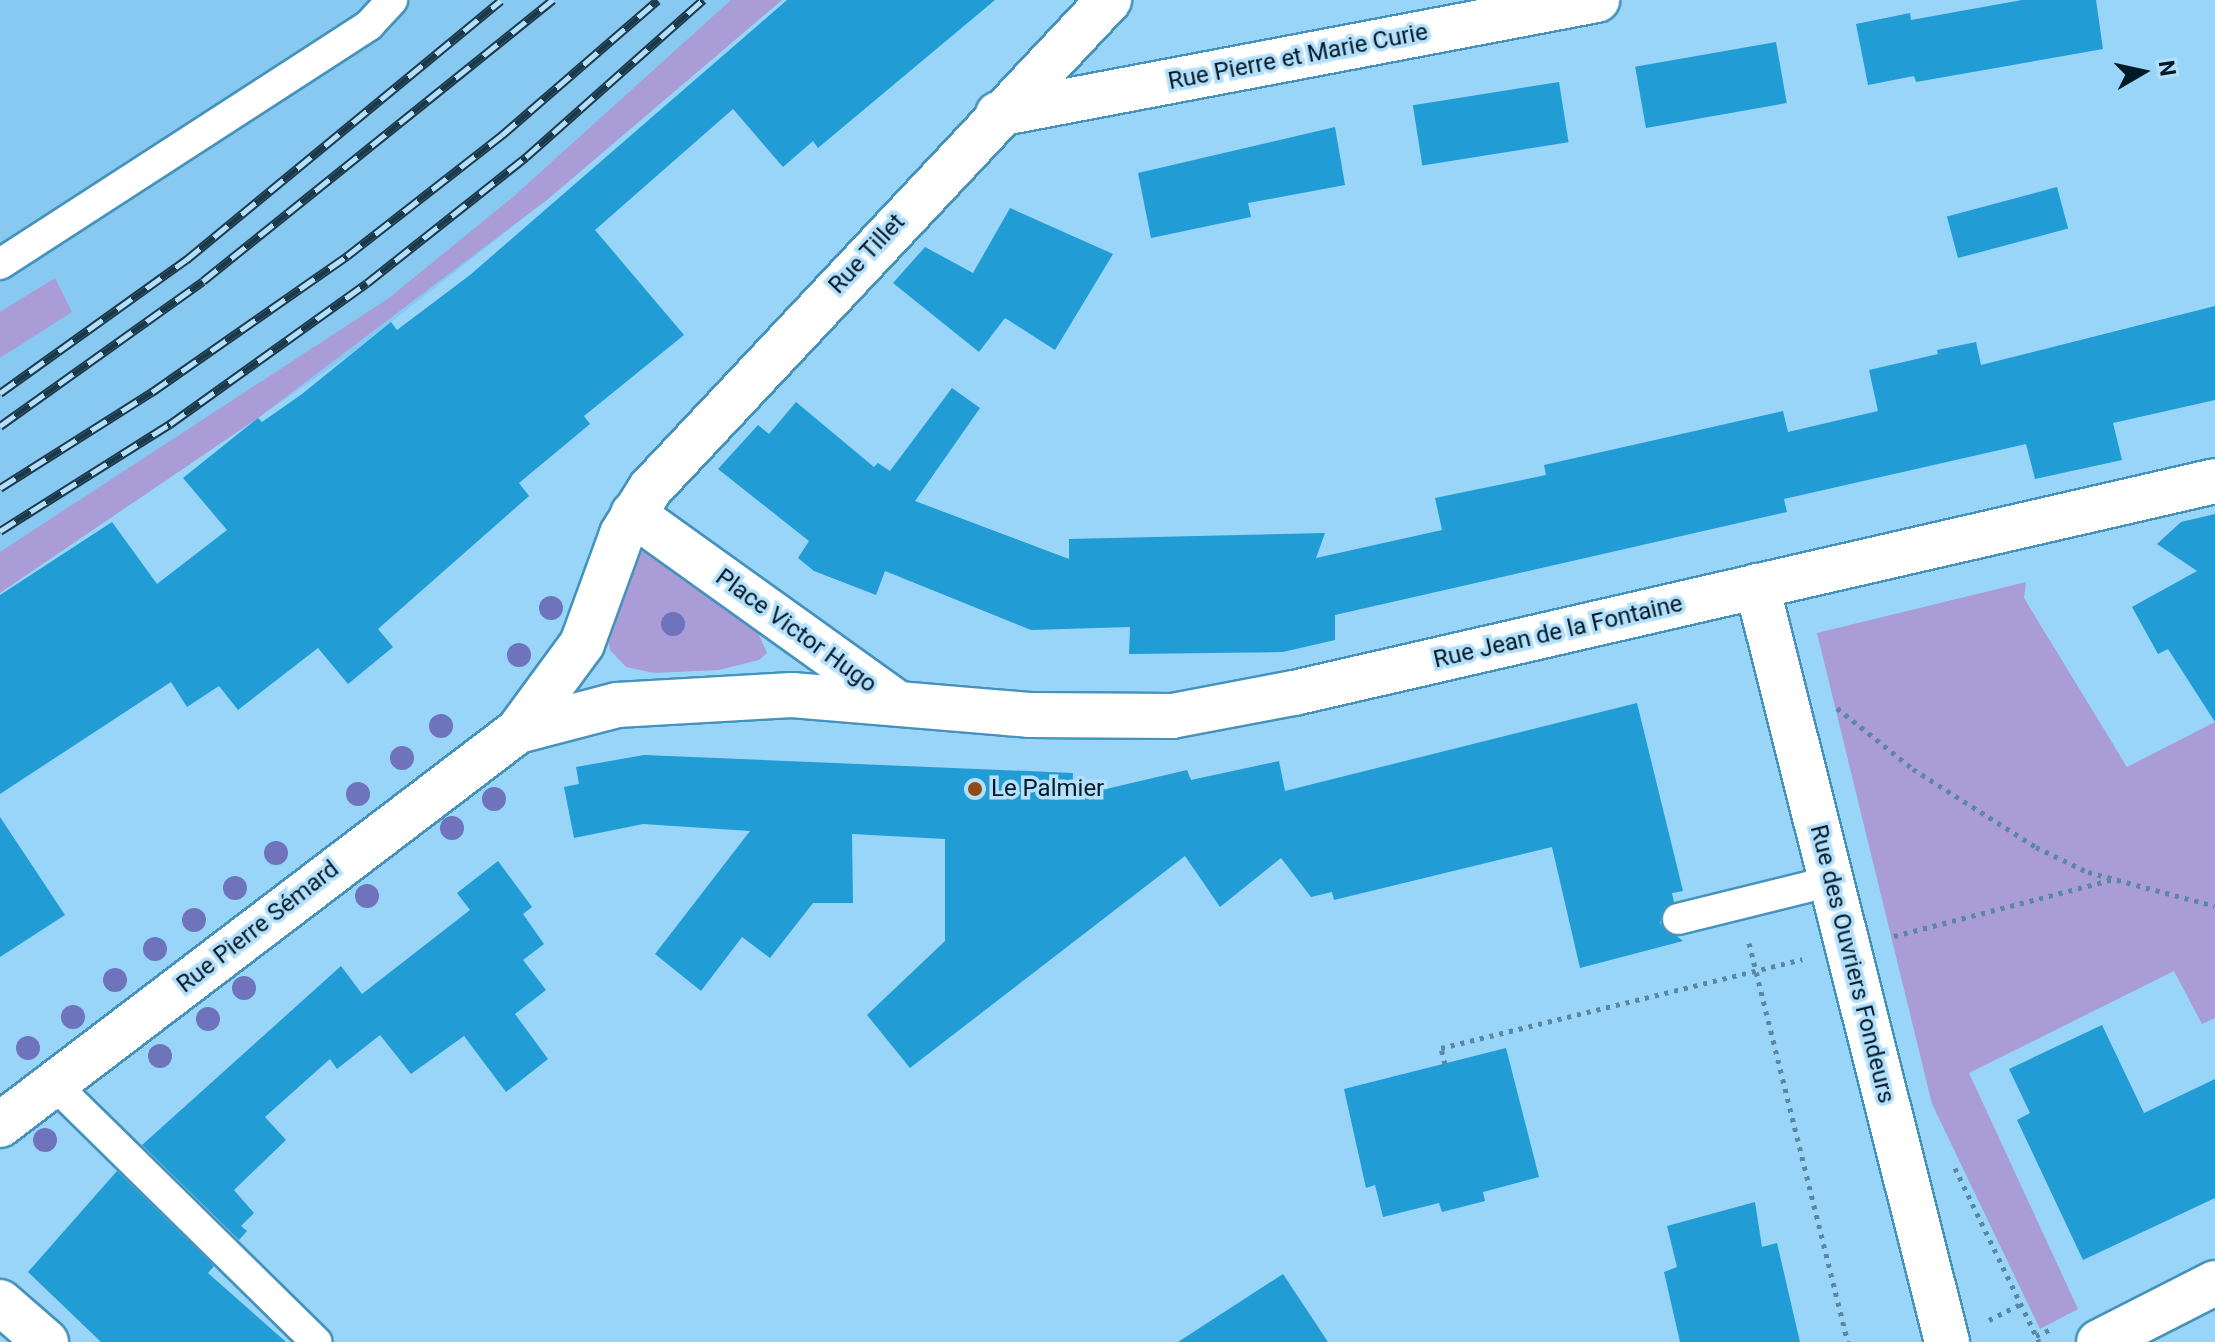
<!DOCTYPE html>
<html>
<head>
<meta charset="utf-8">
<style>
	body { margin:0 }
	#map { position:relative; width:2215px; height:1342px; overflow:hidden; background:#99d5f9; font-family:Roboto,sans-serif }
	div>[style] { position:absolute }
	.built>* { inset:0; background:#87c9f1 }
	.green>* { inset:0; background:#aa9cd6 }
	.building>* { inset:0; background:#219cd5; transform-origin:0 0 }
	.path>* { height:5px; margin-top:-2.5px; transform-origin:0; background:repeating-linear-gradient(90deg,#5a87a2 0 4px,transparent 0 10px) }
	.roads { filter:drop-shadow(2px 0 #4593bd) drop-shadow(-2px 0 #4593bd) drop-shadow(0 2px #4593bd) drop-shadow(0 -2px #4593bd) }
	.lane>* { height:30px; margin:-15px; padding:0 15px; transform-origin:15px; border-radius:15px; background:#fff }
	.street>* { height:44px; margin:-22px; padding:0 22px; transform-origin:22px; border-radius:22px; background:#fff }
	.rail>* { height:9px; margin-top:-4.5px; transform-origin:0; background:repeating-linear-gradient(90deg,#b4e0fc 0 18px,#1c394a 0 36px); box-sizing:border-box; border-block:2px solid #1c394a }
	.trees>* { width:24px; height:24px; margin:-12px; border-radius:50%; background:#6f73bc }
	.dots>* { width:22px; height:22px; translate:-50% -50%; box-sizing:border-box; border:4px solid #b4e0fc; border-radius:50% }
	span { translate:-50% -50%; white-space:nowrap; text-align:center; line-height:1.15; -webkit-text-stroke:7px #b4e0fc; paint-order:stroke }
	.street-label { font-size:24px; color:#021926 }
	.poi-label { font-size:24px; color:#021926 }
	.left { translate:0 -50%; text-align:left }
	.north { position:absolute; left:2103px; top:32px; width:80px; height:80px; -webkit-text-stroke:6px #b4e0fc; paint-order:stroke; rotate:81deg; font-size:22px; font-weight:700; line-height:32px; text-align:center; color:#021926 }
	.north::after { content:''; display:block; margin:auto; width:28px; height:36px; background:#021926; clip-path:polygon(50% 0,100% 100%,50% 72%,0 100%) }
</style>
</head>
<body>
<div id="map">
	<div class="built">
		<div style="clip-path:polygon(0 0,782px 0,548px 199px,349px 355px,258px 418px,0 578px)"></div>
	</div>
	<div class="green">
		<div style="clip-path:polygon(731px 0,782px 0,548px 199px,258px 418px,0 593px,0 552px,389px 298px,514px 196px)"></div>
		<div style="clip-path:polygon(55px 278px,72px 312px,0 358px,0 312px)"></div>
		<div style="clip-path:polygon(652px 549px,755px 626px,767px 653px,759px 660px,719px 670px,654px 673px,626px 667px,610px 650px,605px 620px,634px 554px)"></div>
		<div style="clip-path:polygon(2026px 582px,2024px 598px,2127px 767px,2215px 722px,2215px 1018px,2202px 1024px,2174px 971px,1969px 1073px,2078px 1309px,2040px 1329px,1932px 1104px,1817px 633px)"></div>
	</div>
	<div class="building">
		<div style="clip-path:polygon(787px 0,995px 0,818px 148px,813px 141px,783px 167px,733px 109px,595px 230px,684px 335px,584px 416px,590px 424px,519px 483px,529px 496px,378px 629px,393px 647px,348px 684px,318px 648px,238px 710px,219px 686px,187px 707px,171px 682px,0 794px,0 595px,112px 522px,157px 584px,227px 530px,183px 478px,258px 418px,262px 422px,302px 394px,391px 322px,397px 330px,470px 275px)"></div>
		<div style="clip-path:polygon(2022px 0,2096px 0,2103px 49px,1916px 82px,1914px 76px,1868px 85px,1856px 24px,1910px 13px,1911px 20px)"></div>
		<div style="left:1776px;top:42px;width:62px;height:143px;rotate:80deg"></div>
		<div style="left:1559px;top:82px;width:61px;height:148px;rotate:81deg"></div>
		<div style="clip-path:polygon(1335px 127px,1345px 185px,1248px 203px,1251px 217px,1151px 238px,1138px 173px)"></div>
		<div style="left:2057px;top:187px;width:43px;height:114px;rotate:75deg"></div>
		<div style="clip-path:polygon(1010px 208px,1113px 254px,1055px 350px,1005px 318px,979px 352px,893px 283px,925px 247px,973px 273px)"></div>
		<div style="clip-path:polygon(2215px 306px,2215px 400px,2113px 423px,2122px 460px,2035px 479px,2026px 444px,1784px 499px,1787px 512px,1335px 615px,1335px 640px,1283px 652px,1129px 654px,1130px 627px,1031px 630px,885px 571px,876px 595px,814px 571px,798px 558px,809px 541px,718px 469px,758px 425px,769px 434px,796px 402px,874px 467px,878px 463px,890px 471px,952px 388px,980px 408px,915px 501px,1069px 559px,1069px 539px,1325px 533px,1316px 558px,1442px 530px,1435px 498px,1546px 475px,1544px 465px,1783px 411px,1788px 432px,1878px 411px,1869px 370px,1938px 354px,1937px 350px,1976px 342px,1981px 365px)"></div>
		<div style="clip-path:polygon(2215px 514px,2215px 722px,2168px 649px,2158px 654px,2132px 607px,2197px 571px,2157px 544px,2181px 522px)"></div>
		<div style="clip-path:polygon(1637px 703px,1683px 891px,1672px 893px,1674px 902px,1665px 907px,1660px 923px,1683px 941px,1580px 968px,1552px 847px,1334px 900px,1332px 892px,1311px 897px,1281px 858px,1220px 907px,1185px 856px,910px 1068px,867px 1015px,945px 941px,945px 839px,852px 834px,853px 903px,813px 903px,770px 958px,742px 937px,701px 991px,655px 954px,750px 831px,643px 824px,574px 838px,564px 787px,579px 784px,576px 767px,644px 755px,1073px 773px,1072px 797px,1187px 770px,1191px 780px,1279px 761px,1285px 791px)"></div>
		<div style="clip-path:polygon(0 817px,65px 915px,0 957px)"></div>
		<div style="clip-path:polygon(498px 861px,532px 907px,523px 914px,544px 944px,523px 960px,546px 990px,515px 1014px,548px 1059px,506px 1092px,464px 1036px,411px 1074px,380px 1035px,337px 1069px,330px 1059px,265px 1117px,286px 1140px,234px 1190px,254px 1213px,241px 1226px,247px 1231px,239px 1240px,142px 1145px,341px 966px,362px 994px,470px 910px,457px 893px)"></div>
		<div style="clip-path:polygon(2102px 1025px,2144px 1113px,2215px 1079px,2215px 1198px,2083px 1260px,2017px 1120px,2030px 1113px,2009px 1069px)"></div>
		<div style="clip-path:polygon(1506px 1048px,1539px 1177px,1483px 1192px,1485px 1201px,1442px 1212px,1439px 1203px,1383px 1217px,1375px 1185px,1366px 1188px,1344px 1089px)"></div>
		<div style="clip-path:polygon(117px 1171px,214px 1266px,208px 1273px,286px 1342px,101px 1342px,28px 1272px)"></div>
		<div style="clip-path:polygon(1755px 1202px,1762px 1247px,1777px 1243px,1800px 1342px,1680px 1342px,1664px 1272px,1677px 1267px,1667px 1226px)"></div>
		<div style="clip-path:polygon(1283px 1274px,1328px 1342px,1178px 1342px)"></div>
	</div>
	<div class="path">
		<div style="left:1837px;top:708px;width:97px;rotate:38.8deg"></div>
		<div style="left:1913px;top:769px;width:146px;rotate:32.4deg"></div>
		<div style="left:2036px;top:847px;width:58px;rotate:25.7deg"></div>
		<div style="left:2088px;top:872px;width:131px;rotate:15deg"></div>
		<div style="left:1894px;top:936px;width:227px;rotate:-14.5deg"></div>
		<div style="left:1749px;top:943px;width:411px;rotate:76.1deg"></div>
		<div style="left:1445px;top:1064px;width:16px;rotate:-104deg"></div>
		<div style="left:1441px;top:1048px;width:372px;rotate:-13.8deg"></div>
		<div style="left:1955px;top:1168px;width:193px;rotate:64.2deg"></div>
		<div style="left:1989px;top:1320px;width:36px;rotate:-27deg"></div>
		<div style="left:2036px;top:1336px;width:19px;rotate:-25deg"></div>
	</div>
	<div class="roads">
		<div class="lane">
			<div style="left:0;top:264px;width:440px;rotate:-32.9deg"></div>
			<div style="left:369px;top:25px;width:34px;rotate:-47deg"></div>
			<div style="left:1678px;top:919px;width:158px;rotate:-13.9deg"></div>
			<div style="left:54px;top:1084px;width:368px;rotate:44.5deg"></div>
		</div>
		<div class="street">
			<div style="left:998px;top:114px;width:610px;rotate:-10.78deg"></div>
			<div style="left:633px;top:514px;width:320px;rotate:35.6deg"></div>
			<div style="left:1757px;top:586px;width:780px;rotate:75.89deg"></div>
			<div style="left:518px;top:731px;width:102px;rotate:-14.7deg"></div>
			<div style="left:617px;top:705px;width:175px;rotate:-3.3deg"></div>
			<div style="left:792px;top:695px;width:238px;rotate:4.8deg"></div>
			<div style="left:1029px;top:715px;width:143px;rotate:0.4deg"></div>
			<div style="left:1172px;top:716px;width:124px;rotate:-10.7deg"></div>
			<div style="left:1294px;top:693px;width:945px;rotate:-12.96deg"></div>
			<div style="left:0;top:1125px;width:651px;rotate:-37.26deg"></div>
			<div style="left:518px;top:731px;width:108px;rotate:-53.7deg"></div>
			<div style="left:582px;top:644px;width:117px;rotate:-70deg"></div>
			<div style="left:622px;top:534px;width:53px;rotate:-58.1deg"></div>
			<div style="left:650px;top:489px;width:671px;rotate:-46.81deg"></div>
			<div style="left:0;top:1302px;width:61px;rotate:41deg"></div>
			<div style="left:2099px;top:1342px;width:130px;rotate:-27deg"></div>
		</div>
	</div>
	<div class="rail">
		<div style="left:0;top:393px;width:229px;rotate:-35.6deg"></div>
		<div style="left:186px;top:260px;width:408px;rotate:-39.5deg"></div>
		<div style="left:0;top:426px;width:249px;rotate:-35.5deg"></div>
		<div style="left:203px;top:281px;width:449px;rotate:-38.8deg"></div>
		<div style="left:0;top:488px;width:180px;rotate:-32.3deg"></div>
		<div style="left:152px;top:392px;width:238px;rotate:-34.9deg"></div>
		<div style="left:347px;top:256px;width:197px;rotate:-38deg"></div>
		<div style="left:502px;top:135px;width:206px;rotate:-40.9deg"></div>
		<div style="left:0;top:531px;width:201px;rotate:-32.2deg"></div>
		<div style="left:170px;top:424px;width:242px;rotate:-35.6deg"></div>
		<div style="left:367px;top:283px;width:203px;rotate:-38.4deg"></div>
		<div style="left:526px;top:157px;width:237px;rotate:-41.6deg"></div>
	</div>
	<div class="trees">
		<div style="left:551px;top:608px"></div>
		<div style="left:673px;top:624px"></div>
		<div style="left:519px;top:655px"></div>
		<div style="left:441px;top:726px"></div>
		<div style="left:402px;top:758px"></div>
		<div style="left:358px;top:794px"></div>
		<div style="left:494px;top:799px"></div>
		<div style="left:452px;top:828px"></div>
		<div style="left:276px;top:853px"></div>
		<div style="left:235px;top:888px"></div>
		<div style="left:367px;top:896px"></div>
		<div style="left:194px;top:920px"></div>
		<div style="left:155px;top:949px"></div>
		<div style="left:115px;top:980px"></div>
		<div style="left:244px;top:988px"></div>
		<div style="left:73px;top:1017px"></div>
		<div style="left:208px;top:1019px"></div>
		<div style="left:28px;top:1048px"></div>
		<div style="left:160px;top:1056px"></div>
		<div style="left:45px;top:1140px"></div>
	</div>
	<div class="dots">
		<div style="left:975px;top:789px;background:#8e4d18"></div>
	</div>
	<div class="street-label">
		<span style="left:1298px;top:57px;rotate:-11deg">Rue Pierre et Marie Curie</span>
		<span style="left:867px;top:254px;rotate:-47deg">Rue Tillet</span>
		<span style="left:796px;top:631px;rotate:36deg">Place Victor Hugo</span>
		<span style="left:1558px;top:632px;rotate:-13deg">Rue Jean de la Fontaine</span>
		<span style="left:258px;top:927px;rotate:-38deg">Rue Pierre Sémard</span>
		<span style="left:1852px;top:964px;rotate:76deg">Rue des Ouvriers Fondeurs</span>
	</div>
	<div class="poi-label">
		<span class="left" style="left:991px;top:789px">Le Palmier</span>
	</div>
	<div class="north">N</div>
</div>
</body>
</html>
